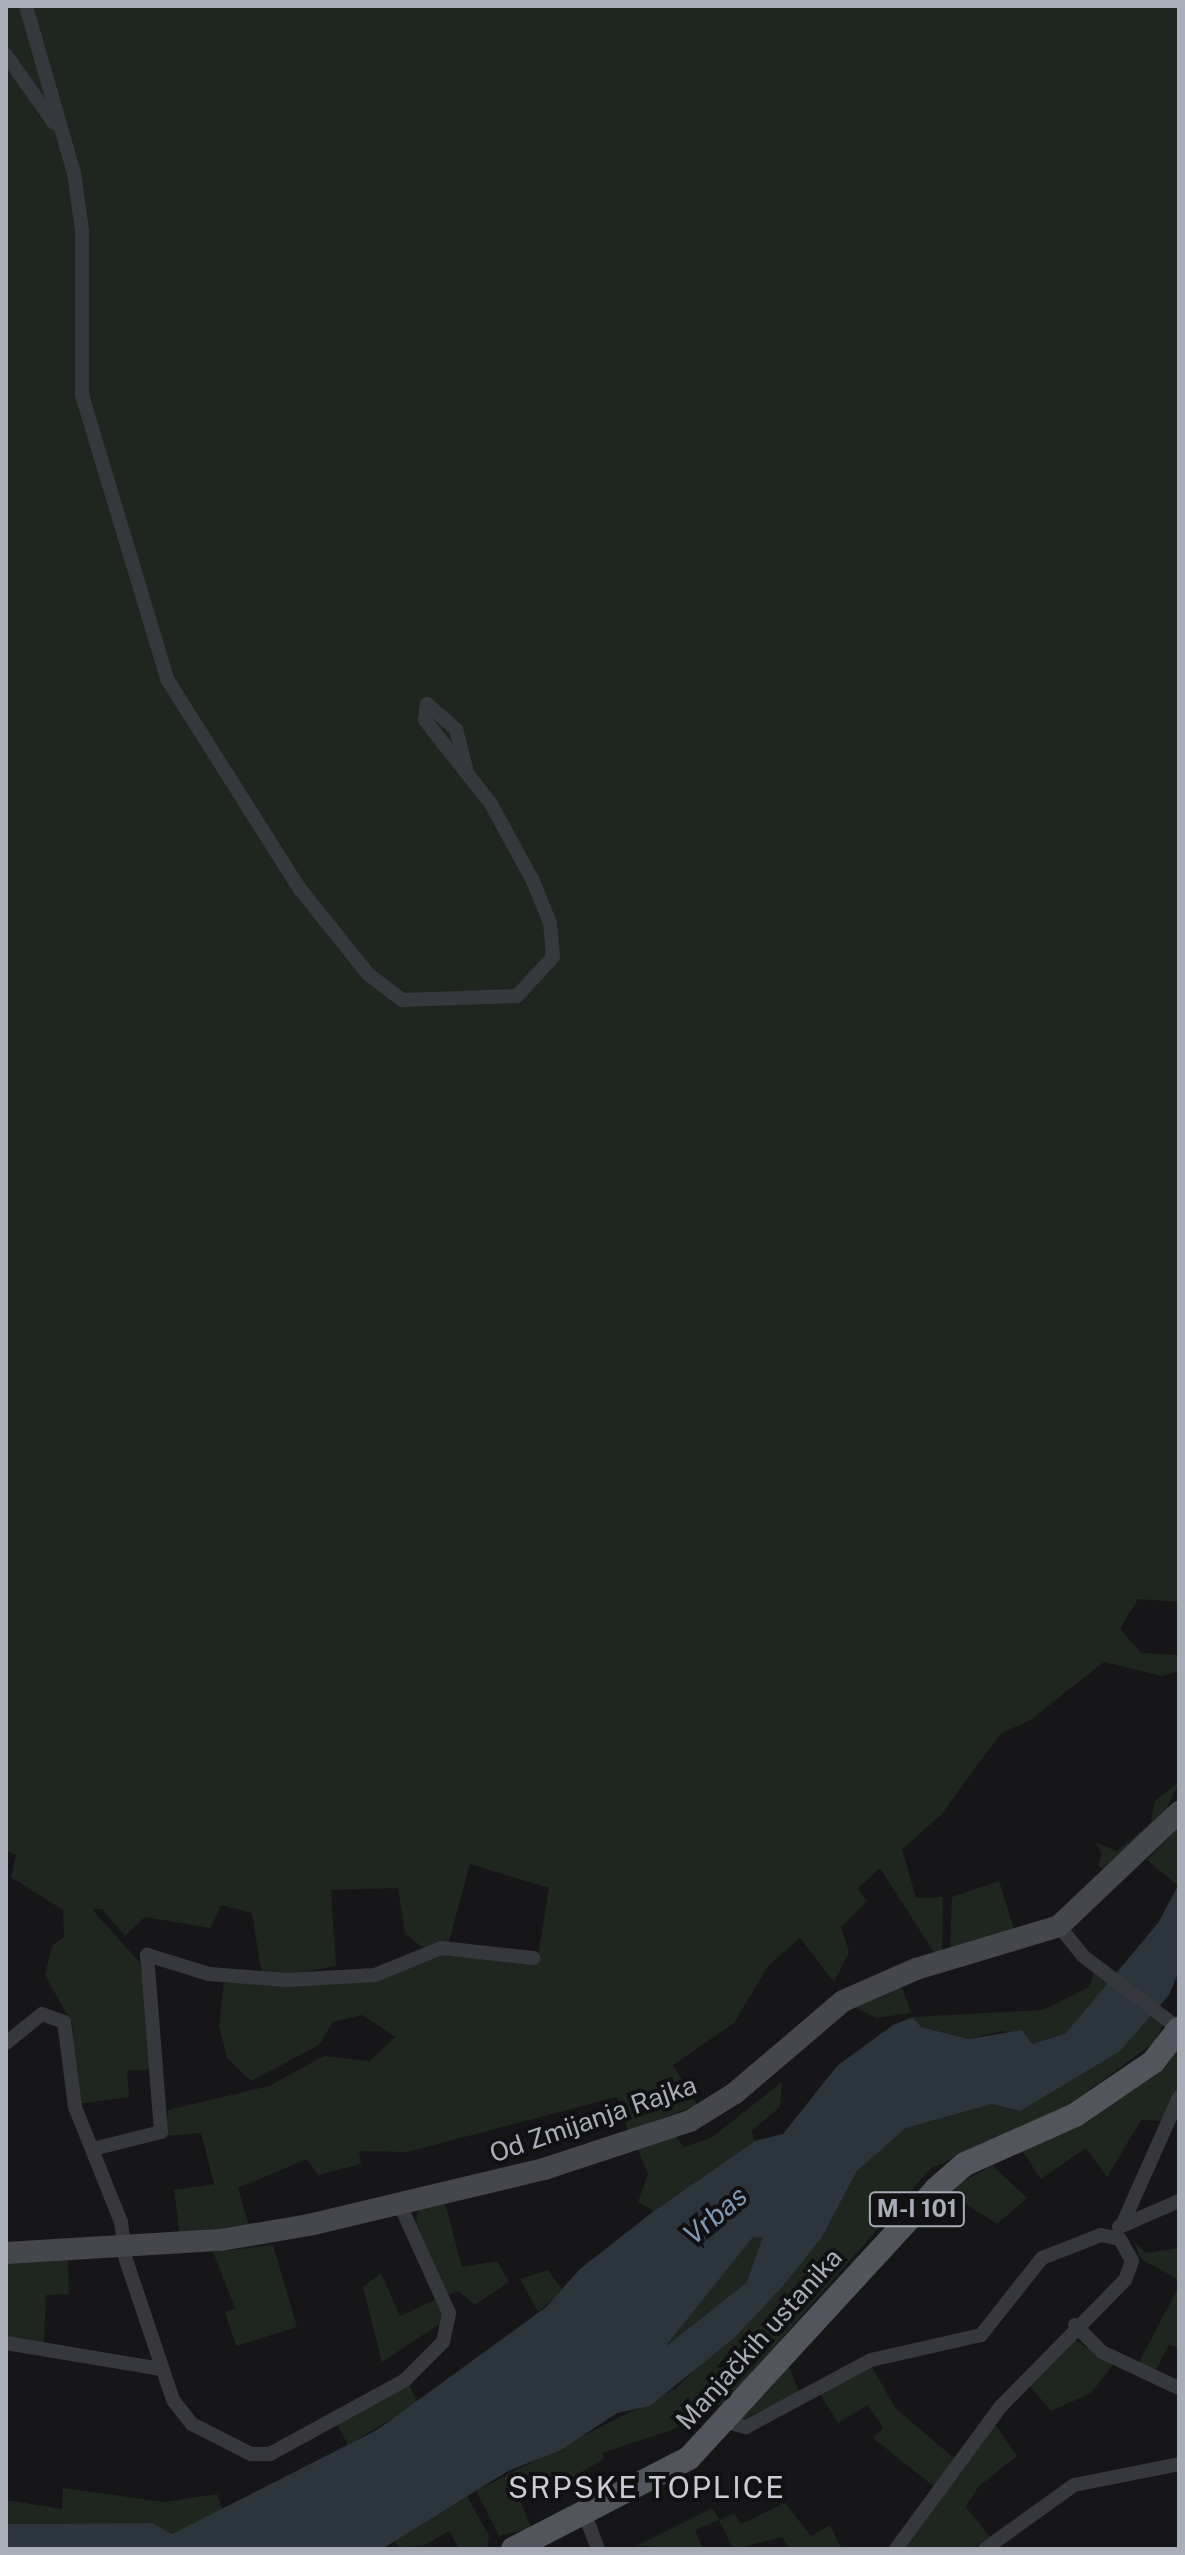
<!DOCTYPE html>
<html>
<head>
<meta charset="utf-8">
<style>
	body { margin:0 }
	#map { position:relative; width:1185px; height:2555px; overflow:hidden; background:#161618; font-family:"Public Sans",sans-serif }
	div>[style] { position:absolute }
	.green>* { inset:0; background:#1e261f }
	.water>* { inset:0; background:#2c353c }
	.street>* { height:14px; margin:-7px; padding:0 7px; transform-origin:7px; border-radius:7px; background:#37383d }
	.secondary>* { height:22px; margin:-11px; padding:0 11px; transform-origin:11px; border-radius:11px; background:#45474d }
	.primary>* { height:24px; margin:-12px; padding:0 12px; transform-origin:12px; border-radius:12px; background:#53555c }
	span { translate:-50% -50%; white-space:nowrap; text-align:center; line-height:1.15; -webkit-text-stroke:8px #111113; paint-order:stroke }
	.shield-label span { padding:2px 6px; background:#111113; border:2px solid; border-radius:6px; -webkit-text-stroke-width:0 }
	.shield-label { font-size:24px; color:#a8adb8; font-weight:700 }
	.street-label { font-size:26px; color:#a8adb8 }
	.water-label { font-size:28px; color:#7f9bb3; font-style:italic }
	.quarter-label { font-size:30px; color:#c9ccd4; letter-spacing:2px }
	.frame { position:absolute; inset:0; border:8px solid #a8adb8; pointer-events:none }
</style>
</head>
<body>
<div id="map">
	<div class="green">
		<div style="clip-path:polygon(6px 6px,1179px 6px,1179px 1602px,1138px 1599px,1120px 1629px,1141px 1653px,1179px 1655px,1179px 1671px,1162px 1676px,1104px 1662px,1029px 1721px,1001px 1733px,941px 1815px,902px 1849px,916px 1898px,943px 1897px,942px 1951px,935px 1954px,880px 1868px,857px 1889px,867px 1901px,841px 1927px,849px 1952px,834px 1982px,800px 1938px,768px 1966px,734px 2023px,673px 2065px,697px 2105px,628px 2131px,617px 2097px,407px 2152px,359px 2151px,361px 2164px,318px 2175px,307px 2159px,238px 2188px,249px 2226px,180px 2235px,174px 2190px,214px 2184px,201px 2133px,166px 2136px,168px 2110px,269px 2086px,324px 2056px,370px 2061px,395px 2037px,362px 2015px,333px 2022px,319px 2045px,251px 2081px,227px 2058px,219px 2026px,224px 1983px,382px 1979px,446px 1954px,537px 1962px,549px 1888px,470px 1864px,448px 1945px,422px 1947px,405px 1934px,398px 1888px,331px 1890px,336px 1966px,287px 1975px,262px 1975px,252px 1913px,221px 1905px,210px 1928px,145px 1917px,125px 1936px,102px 1909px,92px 1909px,140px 1963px,153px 2069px,127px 2071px,129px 2097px,78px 2104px,72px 2023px,45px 1975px,52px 1946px,64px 1937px,63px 1910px,11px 1877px,16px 1855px,6px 1851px)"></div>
		<div style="clip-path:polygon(1179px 1782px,1162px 1819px,1104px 1869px,1098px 1866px,1102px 1854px,1095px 1842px,1116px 1851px,1124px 1846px,1151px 1822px,1155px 1801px)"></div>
		<div style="clip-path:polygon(1179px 1827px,1179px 1884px,1178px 1886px,1147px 1860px)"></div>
		<div style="clip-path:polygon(999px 1881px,1016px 1935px,950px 1951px,952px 1897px)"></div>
		<div style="clip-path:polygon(1094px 1973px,1110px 1984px,1099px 1998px,1066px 2033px,1031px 2044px,1003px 2031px,969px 2039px,921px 2027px,913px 2017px,1043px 2010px,1089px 1987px)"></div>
		<div style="clip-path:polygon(902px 1987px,911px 2013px,876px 2018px,854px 2007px)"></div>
		<div style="clip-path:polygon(1153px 2014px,1163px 2025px,1156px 2041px,1066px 2107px,930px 2169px,726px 2402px,672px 2430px,602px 2453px,604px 2459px,573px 2477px,516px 2490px,531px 2528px,499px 2536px,476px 2491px,675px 2389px,784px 2285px,822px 2237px,857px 2171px,906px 2128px,992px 2104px,1020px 2111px)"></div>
		<div style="clip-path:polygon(1179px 2045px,1179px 2088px,1167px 2121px,1141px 2120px,1107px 2177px,1086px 2148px,1041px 2179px,1023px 2152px,1150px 2078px)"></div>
		<div style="clip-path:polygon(782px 2082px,780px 2107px,751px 2131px,755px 2141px,654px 2211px,638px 2202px,648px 2174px,638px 2150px,676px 2136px,683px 2147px,711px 2138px)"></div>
		<div style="clip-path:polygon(992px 2165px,1027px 2198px,997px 2224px,946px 2191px)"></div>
		<div style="clip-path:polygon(445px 2203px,462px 2267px,497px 2261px,509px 2282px,475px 2305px,458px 2291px,447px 2295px,416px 2222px,418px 2209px)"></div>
		<div style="clip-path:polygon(752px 2237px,763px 2237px,746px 2283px,664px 2348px)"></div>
		<div style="clip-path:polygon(1134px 2242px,1146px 2253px,1179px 2248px,1179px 2280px,1141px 2259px)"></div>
		<div style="clip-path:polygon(273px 2245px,297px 2327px,236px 2346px,225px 2312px,235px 2308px,213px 2252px)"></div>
		<div style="clip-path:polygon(68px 2260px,69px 2294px,46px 2295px,44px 2342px,6px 2338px,6px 2262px)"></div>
		<div style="clip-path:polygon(548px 2270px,562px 2290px,538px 2312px,520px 2279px)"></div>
		<div style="clip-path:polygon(381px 2273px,400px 2316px,439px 2298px,444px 2321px,382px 2362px,363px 2287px)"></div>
		<div style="clip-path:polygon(1179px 2286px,1179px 2348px,1169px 2345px,1156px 2370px,1139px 2362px)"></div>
		<div style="clip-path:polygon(1074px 2339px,1113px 2365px,1091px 2393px,1051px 2411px,1029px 2385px)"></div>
		<div style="clip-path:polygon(787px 2362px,799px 2392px,739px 2421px)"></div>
		<div style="clip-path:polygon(872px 2367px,896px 2409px,955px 2459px,937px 2489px,873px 2438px,883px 2428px,868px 2405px,838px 2423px,820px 2394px)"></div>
		<div style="clip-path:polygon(409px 2385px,418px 2403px,348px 2445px,334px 2418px)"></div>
		<div style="clip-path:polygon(995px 2424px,1017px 2456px,978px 2487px,966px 2507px,990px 2537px,971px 2549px,905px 2549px)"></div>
		<div style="clip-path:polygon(63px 2488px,164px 2502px,217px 2494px,223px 2510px,172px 2535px,152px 2523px,6px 2524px,6px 2500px,62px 2509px)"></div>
		<div style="clip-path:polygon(467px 2496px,489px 2536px,487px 2549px,459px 2549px,449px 2531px,425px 2545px,400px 2548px,394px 2541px)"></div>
		<div style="clip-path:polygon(785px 2503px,811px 2536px,830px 2525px,842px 2549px,790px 2549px,782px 2537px,733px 2549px,719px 2520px,695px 2530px,703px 2549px,636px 2546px,712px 2508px,720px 2520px,734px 2513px,741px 2524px)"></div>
	</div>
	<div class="water">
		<div style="clip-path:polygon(evenodd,1179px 1884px,1179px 1971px,1169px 1995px,1120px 2051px,1020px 2111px,992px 2104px,906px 2128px,857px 2171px,822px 2237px,784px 2285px,734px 2338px,650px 2406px,617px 2413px,561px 2450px,508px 2471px,382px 2549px,6px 2549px,6px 2524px,152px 2523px,172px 2534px,377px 2430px,546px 2307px,580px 2269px,654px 2211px,755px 2141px,783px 2134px,837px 2066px,893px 2025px,913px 2017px,921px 2027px,969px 2039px,1022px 2030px,1032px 2044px,1066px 2033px,1158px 1923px,1179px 1884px,763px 2237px,746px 2283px,665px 2347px,752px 2238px,763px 2237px)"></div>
	</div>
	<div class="street">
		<div style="left:26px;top:6px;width:174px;rotate:74deg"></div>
		<div style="left:74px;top:173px;width:58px;rotate:82deg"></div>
		<div style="left:82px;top:230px;width:165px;rotate:90deg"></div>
		<div style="left:82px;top:395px;width:296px;rotate:73.3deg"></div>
		<div style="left:167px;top:679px;width:249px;rotate:57.7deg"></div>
		<div style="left:300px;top:889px;width:109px;rotate:51.3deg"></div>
		<div style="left:368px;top:974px;width:43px;rotate:37.4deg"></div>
		<div style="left:402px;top:1000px;width:115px;rotate:-2deg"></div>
		<div style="left:517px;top:996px;width:53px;rotate:-47.3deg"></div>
		<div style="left:553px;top:957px;width:34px;rotate:-95deg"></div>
		<div style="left:550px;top:923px;width:45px;rotate:-112deg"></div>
		<div style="left:533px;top:881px;width:88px;rotate:-118.6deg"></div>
		<div style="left:491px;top:804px;width:107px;rotate:-128.2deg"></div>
		<div style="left:425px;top:720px;width:16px;rotate:-83deg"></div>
		<div style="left:427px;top:704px;width:38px;rotate:41deg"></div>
		<div style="left:456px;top:729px;width:40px;rotate:75.6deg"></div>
		<div style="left:6px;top:55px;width:83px;rotate:54.8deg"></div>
		<div style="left:1059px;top:1926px;width:38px;rotate:51deg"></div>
		<div style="left:1083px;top:1956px;width:121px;rotate:37.2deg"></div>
		<div style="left:6px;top:2043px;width:46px;rotate:-38.9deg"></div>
		<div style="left:42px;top:2014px;width:23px;rotate:20deg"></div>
		<div style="left:64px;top:2022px;width:86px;rotate:82.6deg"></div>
		<div style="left:75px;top:2107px;width:124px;rotate:68.2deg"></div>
		<div style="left:121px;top:2222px;width:35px;rotate:83deg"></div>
		<div style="left:125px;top:2257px;width:151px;rotate:71.4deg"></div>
		<div style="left:173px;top:2400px;width:31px;rotate:52deg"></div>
		<div style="left:192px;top:2424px;width:66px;rotate:27deg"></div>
		<div style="left:251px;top:2454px;width:19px"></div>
		<div style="left:270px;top:2454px;width:154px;rotate:-28.7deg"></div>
		<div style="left:405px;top:2380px;width:54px;rotate:-45deg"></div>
		<div style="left:443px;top:2342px;width:30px;rotate:-78deg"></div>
		<div style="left:449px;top:2313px;width:119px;rotate:-114.4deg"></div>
		<div style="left:93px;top:2149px;width:70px;rotate:-14deg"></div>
		<div style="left:161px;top:2132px;width:178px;rotate:-94.5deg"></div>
		<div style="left:147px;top:1955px;width:65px;rotate:17deg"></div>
		<div style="left:209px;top:1974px;width:78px;rotate:4.4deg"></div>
		<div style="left:287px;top:1980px;width:88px;rotate:-3.3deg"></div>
		<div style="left:375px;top:1975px;width:71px;rotate:-22.2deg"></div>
		<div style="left:441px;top:1948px;width:93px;rotate:6.2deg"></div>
		<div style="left:1123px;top:2223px;width:138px;rotate:-66deg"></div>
		<div style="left:1119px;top:2227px;width:65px;rotate:-23.4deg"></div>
		<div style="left:1075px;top:2325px;width:38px;rotate:45deg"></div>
		<div style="left:1102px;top:2352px;width:85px;rotate:25.1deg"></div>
		<div style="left:6px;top:2343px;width:158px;rotate:9.5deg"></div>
		<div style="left:723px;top:2421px;width:24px;rotate:15deg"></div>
		<div style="left:746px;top:2427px;width:142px;rotate:-28.2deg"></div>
		<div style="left:871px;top:2360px;width:113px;rotate:-12.8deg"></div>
		<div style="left:981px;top:2335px;width:98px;rotate:-51.6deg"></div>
		<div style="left:1042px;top:2258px;width:63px;rotate:-21.3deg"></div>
		<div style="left:1101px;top:2235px;width:19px;rotate:12deg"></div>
		<div style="left:1120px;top:2239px;width:25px;rotate:61deg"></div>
		<div style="left:1132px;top:2261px;width:20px;rotate:110deg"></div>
		<div style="left:1125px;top:2280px;width:177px;rotate:134.5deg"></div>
		<div style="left:1001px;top:2406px;width:177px;rotate:126.3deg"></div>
		<div style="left:585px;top:2515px;width:36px;rotate:69deg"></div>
		<div style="left:985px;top:2549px;width:110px;rotate:-35.7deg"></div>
		<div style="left:1074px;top:2485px;width:107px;rotate:-11.3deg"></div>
	</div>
	<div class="secondary">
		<div style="left:6px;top:2253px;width:215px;rotate:-3.5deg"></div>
		<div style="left:221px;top:2240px;width:89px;rotate:-9.7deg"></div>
		<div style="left:309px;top:2225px;width:242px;rotate:-13.4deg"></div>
		<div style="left:544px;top:2169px;width:154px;rotate:-18.2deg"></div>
		<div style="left:690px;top:2121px;width:53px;rotate:-31.9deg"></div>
		<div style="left:735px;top:2093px;width:142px;rotate:-40.4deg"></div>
		<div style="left:843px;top:2001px;width:80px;rotate:-23.7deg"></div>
		<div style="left:916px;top:1969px;width:149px;rotate:-16.7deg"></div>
		<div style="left:1059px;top:1926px;width:166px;rotate:-43.5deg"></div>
	</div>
	<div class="primary">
		<div style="left:513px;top:2549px;width:198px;rotate:-27.3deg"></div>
		<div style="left:689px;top:2458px;width:365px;rotate:-47.4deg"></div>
		<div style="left:936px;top:2189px;width:38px;rotate:-41deg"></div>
		<div style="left:965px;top:2164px;width:120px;rotate:-24deg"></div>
		<div style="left:1075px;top:2115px;width:94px;rotate:-34.2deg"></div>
		<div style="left:1153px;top:2062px;width:42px;rotate:-51.8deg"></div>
	</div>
	<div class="shield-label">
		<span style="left:917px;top:2209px">M-I 101</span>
	</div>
	<div class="street-label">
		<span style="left:593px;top:2119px;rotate:-19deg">Od Zmijanja Rajka</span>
		<span style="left:759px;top:2339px;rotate:-48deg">Manjačkih ustanika</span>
	</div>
	<div class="water-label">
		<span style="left:715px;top:2215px;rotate:-40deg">Vrbas</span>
	</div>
	<div class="quarter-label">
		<span style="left:647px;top:2487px">SRPSKE TOPLICE</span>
	</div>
	<div class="frame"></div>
</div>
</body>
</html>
